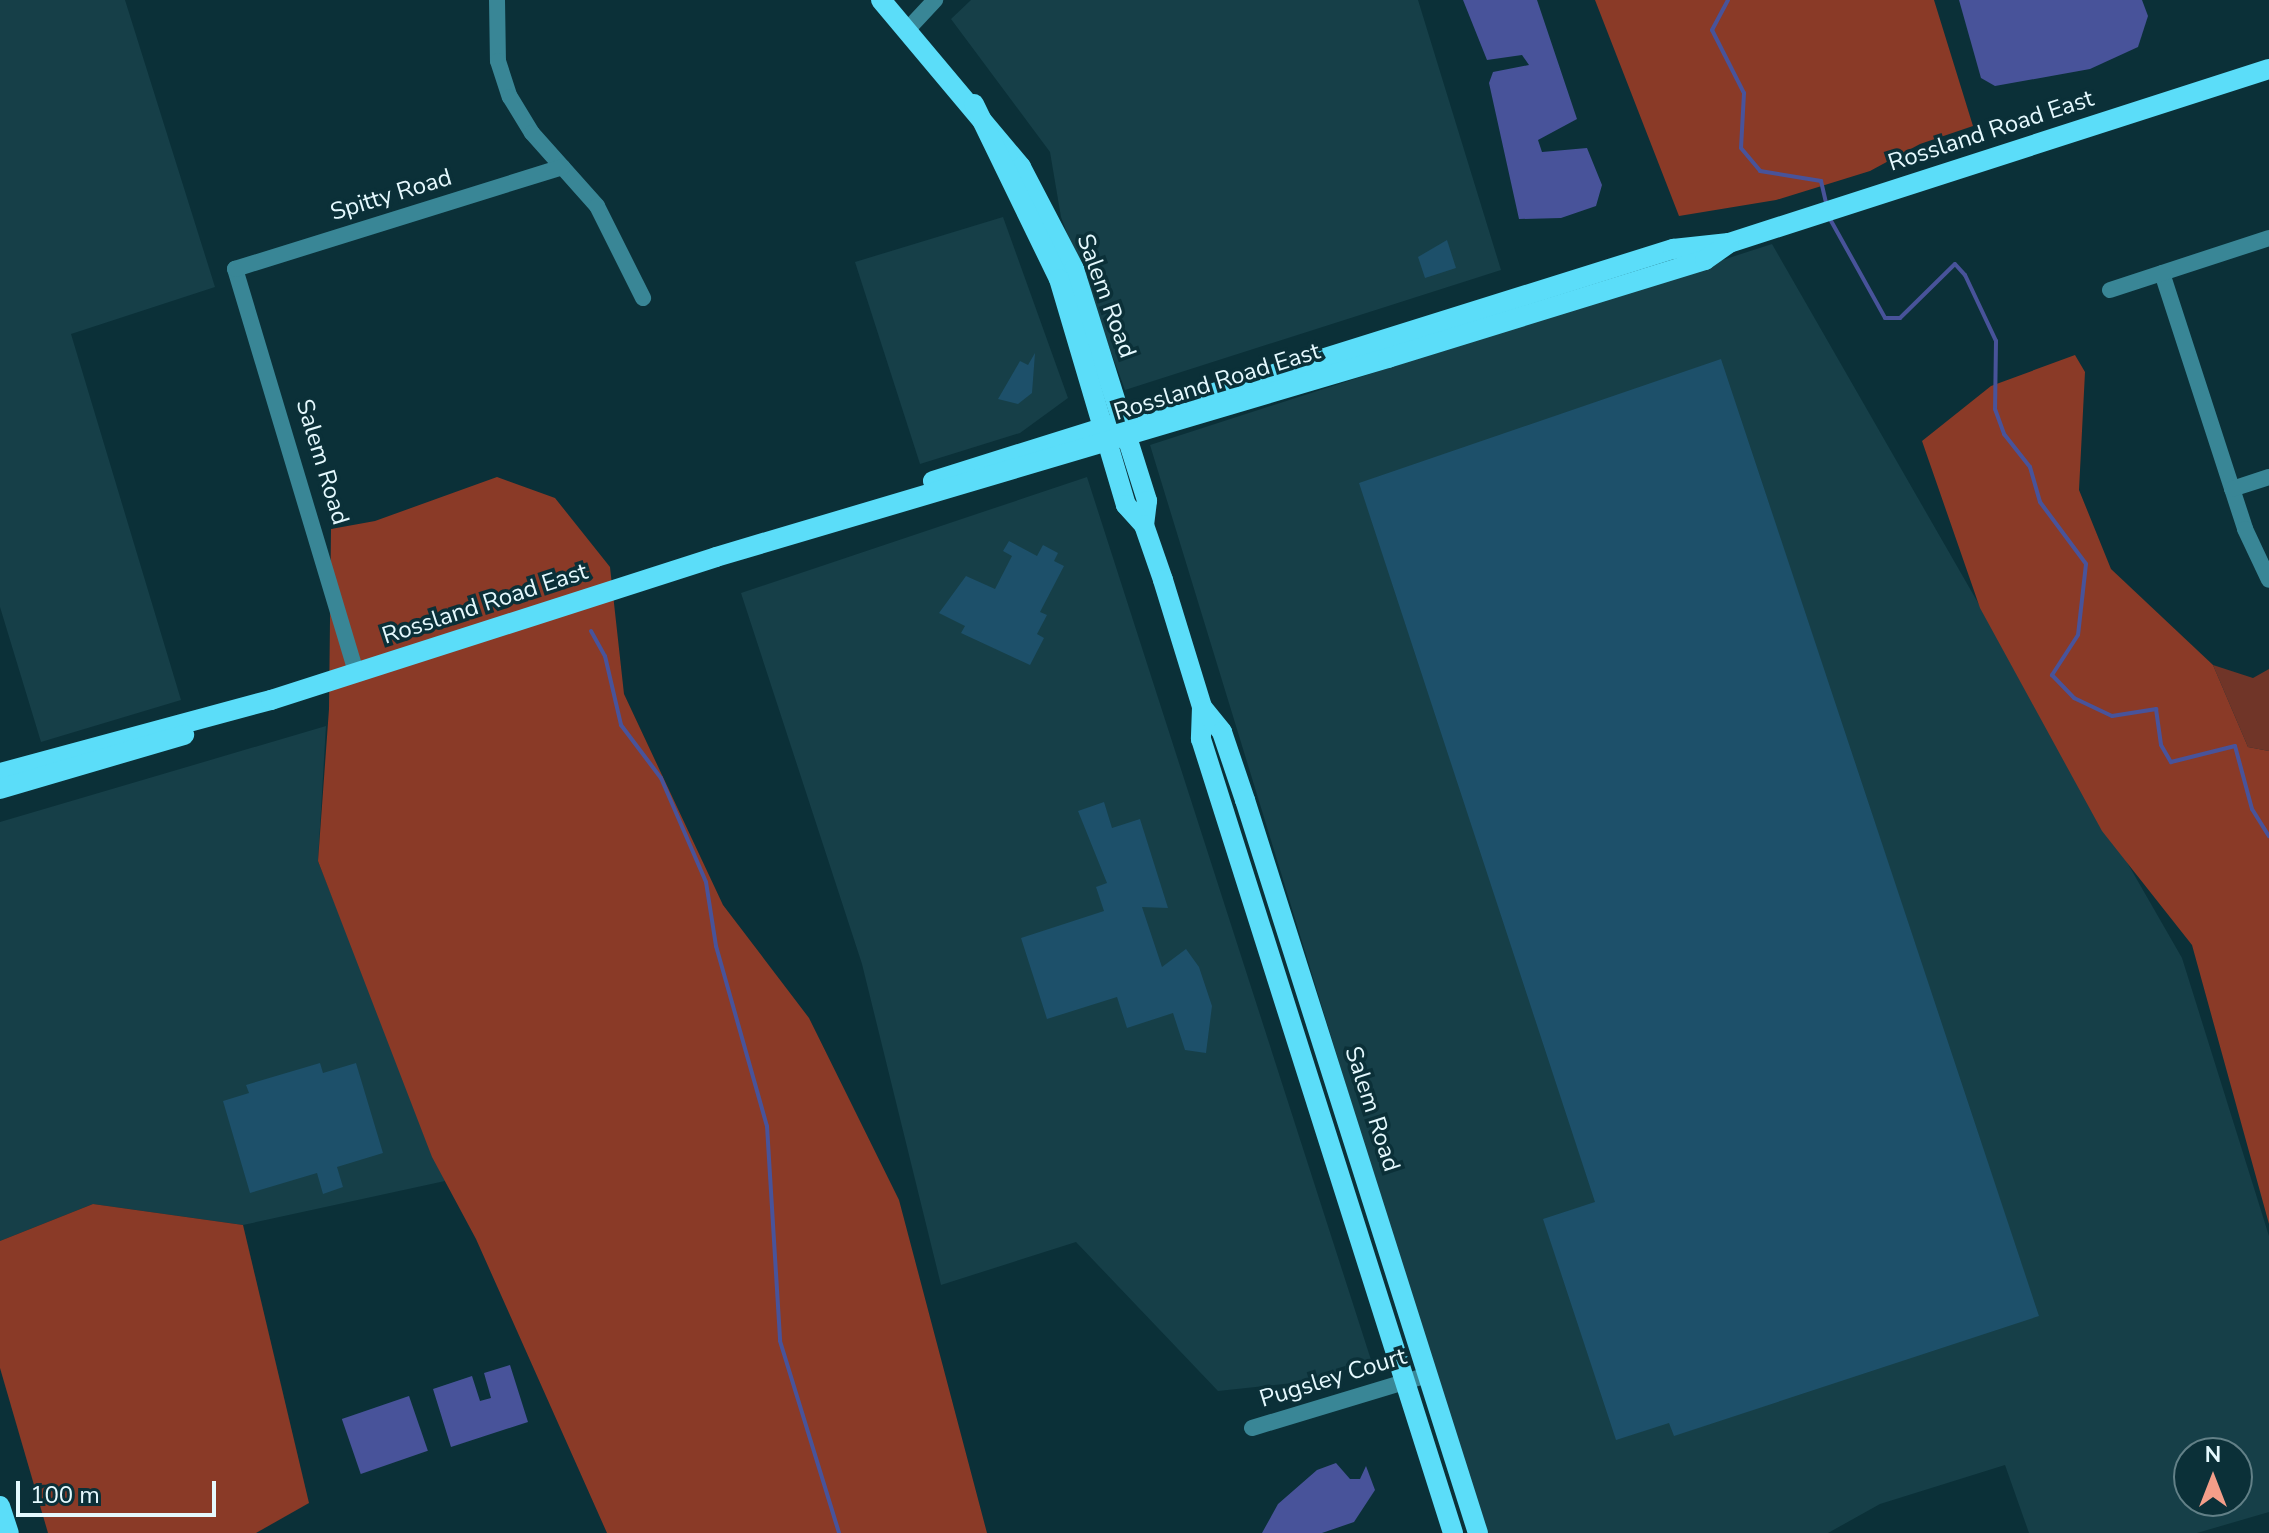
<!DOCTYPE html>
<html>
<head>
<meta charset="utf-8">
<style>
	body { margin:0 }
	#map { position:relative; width:2269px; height:1533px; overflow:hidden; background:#0b3038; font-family:"Nunito Sans",sans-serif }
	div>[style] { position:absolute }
	.built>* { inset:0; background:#163f48 }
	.green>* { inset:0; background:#703528 }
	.forest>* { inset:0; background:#8a3a27 }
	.water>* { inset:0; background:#48539a; transform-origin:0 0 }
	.stream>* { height:4px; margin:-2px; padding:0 2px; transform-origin:2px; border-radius:2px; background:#48539a }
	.building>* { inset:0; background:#1d506a }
	.minor>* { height:16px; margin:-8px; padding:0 8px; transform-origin:8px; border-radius:8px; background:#398696 }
	.major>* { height:20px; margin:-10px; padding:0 10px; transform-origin:10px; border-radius:10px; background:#5bddf9 }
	span { translate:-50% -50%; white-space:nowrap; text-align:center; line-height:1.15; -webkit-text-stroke:7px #0b3038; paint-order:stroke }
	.street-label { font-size:24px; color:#e5f9fe }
	.north { position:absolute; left:2173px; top:1437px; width:80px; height:80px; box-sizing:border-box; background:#0b3038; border:2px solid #628087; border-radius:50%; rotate:0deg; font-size:22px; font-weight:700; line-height:32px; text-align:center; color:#e5f9fe }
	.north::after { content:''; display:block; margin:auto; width:28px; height:36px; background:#f49e89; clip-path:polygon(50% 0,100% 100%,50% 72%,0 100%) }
	.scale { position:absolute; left:16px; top:1481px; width:200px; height:36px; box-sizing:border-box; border:4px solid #e5f9fe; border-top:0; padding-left:10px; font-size:24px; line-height:28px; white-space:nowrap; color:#e5f9fe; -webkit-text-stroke:6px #0b3038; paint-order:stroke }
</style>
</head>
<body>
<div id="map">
	<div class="built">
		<div style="clip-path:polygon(0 0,125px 0,215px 287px,71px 334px,181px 700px,41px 742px,0 607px)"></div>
		<div style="clip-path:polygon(971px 0,1418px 0,1501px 270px,1125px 390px,1061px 217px,1050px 152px,951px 19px)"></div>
		<div style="clip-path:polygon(1003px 217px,1068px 398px,1020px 433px,920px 464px,855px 262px)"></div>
		<div style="clip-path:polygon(evenodd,1772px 244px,2182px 958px,2269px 1236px,2269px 1512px,2197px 1533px,2029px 1533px,2005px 1465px,1880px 1504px,1828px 1533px,1483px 1533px,1150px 445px,1772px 244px,2189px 1453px,2237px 1453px,2237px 1501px,2189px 1501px,2189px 1453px)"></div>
		<div style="clip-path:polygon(1087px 477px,1372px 1363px,1302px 1382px,1218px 1391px,1076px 1242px,941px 1285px,862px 964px,741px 593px)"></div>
		<div style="clip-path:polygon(326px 726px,318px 861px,445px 1181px,243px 1225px,93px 1204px,0 1241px,0 822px)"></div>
	</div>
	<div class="green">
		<div style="clip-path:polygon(2213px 665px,2253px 678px,2269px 669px,2269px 751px,2248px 747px)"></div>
	</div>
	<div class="forest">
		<div style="clip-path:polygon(1595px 0,1934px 0,1973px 126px,1920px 144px,1870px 171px,1776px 200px,1679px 216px)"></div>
		<div style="clip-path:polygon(2075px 355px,2085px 372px,2079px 490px,2111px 569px,2213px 665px,2248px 747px,2269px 751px,2269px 1224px,2192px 945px,2102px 831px,1980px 608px,1922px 441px,1991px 386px)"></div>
		<div style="clip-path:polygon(497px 477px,555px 498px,610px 567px,624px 694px,723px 905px,809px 1018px,899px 1200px,987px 1533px,607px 1533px,476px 1239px,432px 1157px,318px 861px,329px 709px,331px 529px,375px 521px)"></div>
		<div style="clip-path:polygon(93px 1204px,243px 1225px,309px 1503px,256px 1533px,48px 1533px,0 1368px,0 1241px)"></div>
	</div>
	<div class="water">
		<div style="clip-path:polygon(1463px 0,1537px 0,1577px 119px,1538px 140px,1542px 152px,1587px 148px,1602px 185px,1596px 206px,1561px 218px,1519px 219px,1489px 83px,1493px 72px,1529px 65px,1522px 55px,1487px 60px)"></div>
		<div style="clip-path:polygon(1959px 0,2142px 0,2148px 16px,2138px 47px,2090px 69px,1995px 86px,1981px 78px)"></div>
		<div style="clip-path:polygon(510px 1365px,528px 1422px,451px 1447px,433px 1389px,472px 1376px,480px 1401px,491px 1398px,484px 1373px)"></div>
		<div style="left:409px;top:1396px;width:58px;height:71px;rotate:71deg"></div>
		<div style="clip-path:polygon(1336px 1463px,1350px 1479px,1360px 1479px,1366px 1466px,1375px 1490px,1354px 1522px,1322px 1533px,1262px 1533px,1278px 1504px,1317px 1470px)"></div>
	</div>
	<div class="stream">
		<div style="left:1728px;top:0;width:34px;rotate:118deg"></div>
		<div style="left:1712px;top:30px;width:71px;rotate:63.1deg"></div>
		<div style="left:1744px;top:93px;width:55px;rotate:93.1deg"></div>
		<div style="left:1741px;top:148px;width:30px;rotate:50deg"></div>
		<div style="left:1760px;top:171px;width:62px;rotate:9.3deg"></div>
		<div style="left:1821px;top:181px;width:27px;rotate:77deg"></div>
		<div style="left:1830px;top:219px;width:113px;rotate:60.9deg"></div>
		<div style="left:1885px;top:318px;width:15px"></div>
		<div style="left:1900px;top:318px;width:77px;rotate:-44.5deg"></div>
		<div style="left:1955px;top:264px;width:15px;rotate:48deg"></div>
		<div style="left:1965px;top:275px;width:73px;rotate:64.8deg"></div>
		<div style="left:1996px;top:341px;width:68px;rotate:90.8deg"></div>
		<div style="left:1995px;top:409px;width:27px;rotate:70deg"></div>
		<div style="left:2004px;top:434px;width:42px;rotate:51.8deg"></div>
		<div style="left:2030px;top:467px;width:36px;rotate:74deg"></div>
		<div style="left:2040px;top:502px;width:77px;rotate:53.4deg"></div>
		<div style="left:2086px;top:564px;width:71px;rotate:96.4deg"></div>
		<div style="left:2078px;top:635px;width:48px;rotate:123deg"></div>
		<div style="left:2052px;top:675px;width:32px;rotate:46deg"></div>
		<div style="left:2074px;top:698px;width:42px;rotate:25.3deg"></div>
		<div style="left:2112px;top:716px;width:45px;rotate:-9deg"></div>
		<div style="left:2156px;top:709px;width:36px;rotate:82deg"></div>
		<div style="left:2161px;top:745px;width:20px;rotate:60deg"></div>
		<div style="left:2171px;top:762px;width:66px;rotate:-14deg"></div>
		<div style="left:2235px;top:746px;width:65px;rotate:74.9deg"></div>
		<div style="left:2252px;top:809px;width:32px;rotate:58deg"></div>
		<div style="left:591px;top:631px;width:29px;rotate:61deg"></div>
		<div style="left:605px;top:656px;width:71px;rotate:76.9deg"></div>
		<div style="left:621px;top:725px;width:66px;rotate:53deg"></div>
		<div style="left:661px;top:778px;width:113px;rotate:66.6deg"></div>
		<div style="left:706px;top:882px;width:65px;rotate:81.1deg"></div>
		<div style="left:716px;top:946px;width:187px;rotate:74.2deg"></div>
		<div style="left:767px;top:1126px;width:215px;rotate:86.5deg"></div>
		<div style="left:780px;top:1341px;width:201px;rotate:72.9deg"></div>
	</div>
	<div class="building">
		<div style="clip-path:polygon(1447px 240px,1456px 268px,1425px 278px,1418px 257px)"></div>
		<div style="clip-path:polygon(1035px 353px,1032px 393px,1018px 404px,998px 399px,1020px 361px,1028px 365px)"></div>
		<div style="clip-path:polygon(1721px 359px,2039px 1316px,1674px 1436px,1669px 1423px,1616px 1440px,1543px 1219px,1595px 1202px,1359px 483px)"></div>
		<div style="clip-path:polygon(1009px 541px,1037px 556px,1043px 545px,1058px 553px,1054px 561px,1064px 566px,1040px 612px,1047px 615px,1037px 634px,1044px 638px,1030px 665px,961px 633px,965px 626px,939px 613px,966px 576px,995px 589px,1012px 556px,1003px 551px)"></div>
		<div style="clip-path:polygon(1104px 802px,1112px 828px,1140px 819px,1168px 908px,1142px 907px,1162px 967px,1186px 949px,1199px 967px,1212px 1006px,1206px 1053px,1185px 1050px,1173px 1013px,1127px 1028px,1117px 997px,1047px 1019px,1021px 938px,1104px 911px,1096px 887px,1107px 883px,1078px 811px)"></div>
		<div style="clip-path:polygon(320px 1063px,323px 1073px,356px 1063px,383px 1153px,337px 1167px,343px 1187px,323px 1194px,317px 1173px,250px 1193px,223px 1101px,249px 1093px,246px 1085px)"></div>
	</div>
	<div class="minor">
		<div style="left:497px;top:0;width:61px;rotate:89.1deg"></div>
		<div style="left:498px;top:61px;width:38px;rotate:72deg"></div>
		<div style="left:510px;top:97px;width:42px;rotate:58.6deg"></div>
		<div style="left:532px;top:133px;width:98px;rotate:48.3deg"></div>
		<div style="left:597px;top:206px;width:103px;rotate:63.4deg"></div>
		<div style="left:908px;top:29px;width:40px;rotate:-47deg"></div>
		<div style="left:2162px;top:273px;width:269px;rotate:72deg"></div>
		<div style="left:2245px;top:529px;width:56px;rotate:64.8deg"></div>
		<div style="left:2110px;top:290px;width:167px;rotate:-18.1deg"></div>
		<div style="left:2232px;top:489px;width:39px;rotate:-18deg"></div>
		<div style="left:356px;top:672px;width:421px;rotate:-106.7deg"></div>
		<div style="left:235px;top:269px;width:343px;rotate:-17.3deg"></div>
		<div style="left:1252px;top:1428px;width:183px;rotate:-16.8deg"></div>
	</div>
	<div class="major">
		<div style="left:881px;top:0;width:218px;rotate:50deg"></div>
		<div style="left:1021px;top:167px;width:115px;rotate:62.5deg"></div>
		<div style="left:1074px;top:269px;width:243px;rotate:72.5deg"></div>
		<div style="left:1147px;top:501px;width:24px;rotate:97deg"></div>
		<div style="left:974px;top:104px;width:195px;rotate:64.1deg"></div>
		<div style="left:1059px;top:279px;width:236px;rotate:73.5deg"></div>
		<div style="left:1126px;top:505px;width:27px;rotate:48deg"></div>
		<div style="left:1144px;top:525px;width:58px;rotate:70.9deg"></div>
		<div style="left:1163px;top:580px;width:133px;rotate:72.9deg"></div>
		<div style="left:1202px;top:707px;width:32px;rotate:92deg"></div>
		<div style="left:1201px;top:739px;width:833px;rotate:72.39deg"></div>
		<div style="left:933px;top:481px;width:776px;rotate:-17.41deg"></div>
		<div style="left:1673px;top:249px;width:56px;rotate:-6.1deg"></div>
		<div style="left:1729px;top:243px;width:567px;rotate:-17.86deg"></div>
		<div style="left:1202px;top:707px;width:32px;rotate:51deg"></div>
		<div style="left:1222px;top:732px;width:72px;rotate:71.3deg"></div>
		<div style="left:1245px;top:800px;width:769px;rotate:72.37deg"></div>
		<div style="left:0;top:773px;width:281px;rotate:-15.1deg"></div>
		<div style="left:271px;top:700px;width:467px;rotate:-17.8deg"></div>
		<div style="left:716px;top:557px;width:701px;rotate:-16.5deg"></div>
		<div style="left:1388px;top:358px;width:332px;rotate:-17.2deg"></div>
		<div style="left:1705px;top:260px;width:29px;rotate:-35deg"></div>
		<div style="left:0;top:789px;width:192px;rotate:-16.4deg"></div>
		<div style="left:0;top:1506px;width:28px;rotate:72deg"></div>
	</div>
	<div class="street-label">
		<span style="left:1991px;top:131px;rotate:-18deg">Rossland Road East</span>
		<span style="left:391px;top:195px;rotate:-17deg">Spitty Road</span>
		<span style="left:1106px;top:296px;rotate:70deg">Salem Road</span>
		<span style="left:1217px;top:382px;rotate:-17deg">Rossland Road East</span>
		<span style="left:322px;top:462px;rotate:73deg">Salem Road</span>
		<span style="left:485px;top:604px;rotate:-18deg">Rossland Road East</span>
		<span style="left:1372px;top:1109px;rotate:72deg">Salem Road</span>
		<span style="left:1333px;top:1378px;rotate:-17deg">Pugsley Court</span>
	</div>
	<div class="north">N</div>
	<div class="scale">100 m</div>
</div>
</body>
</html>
